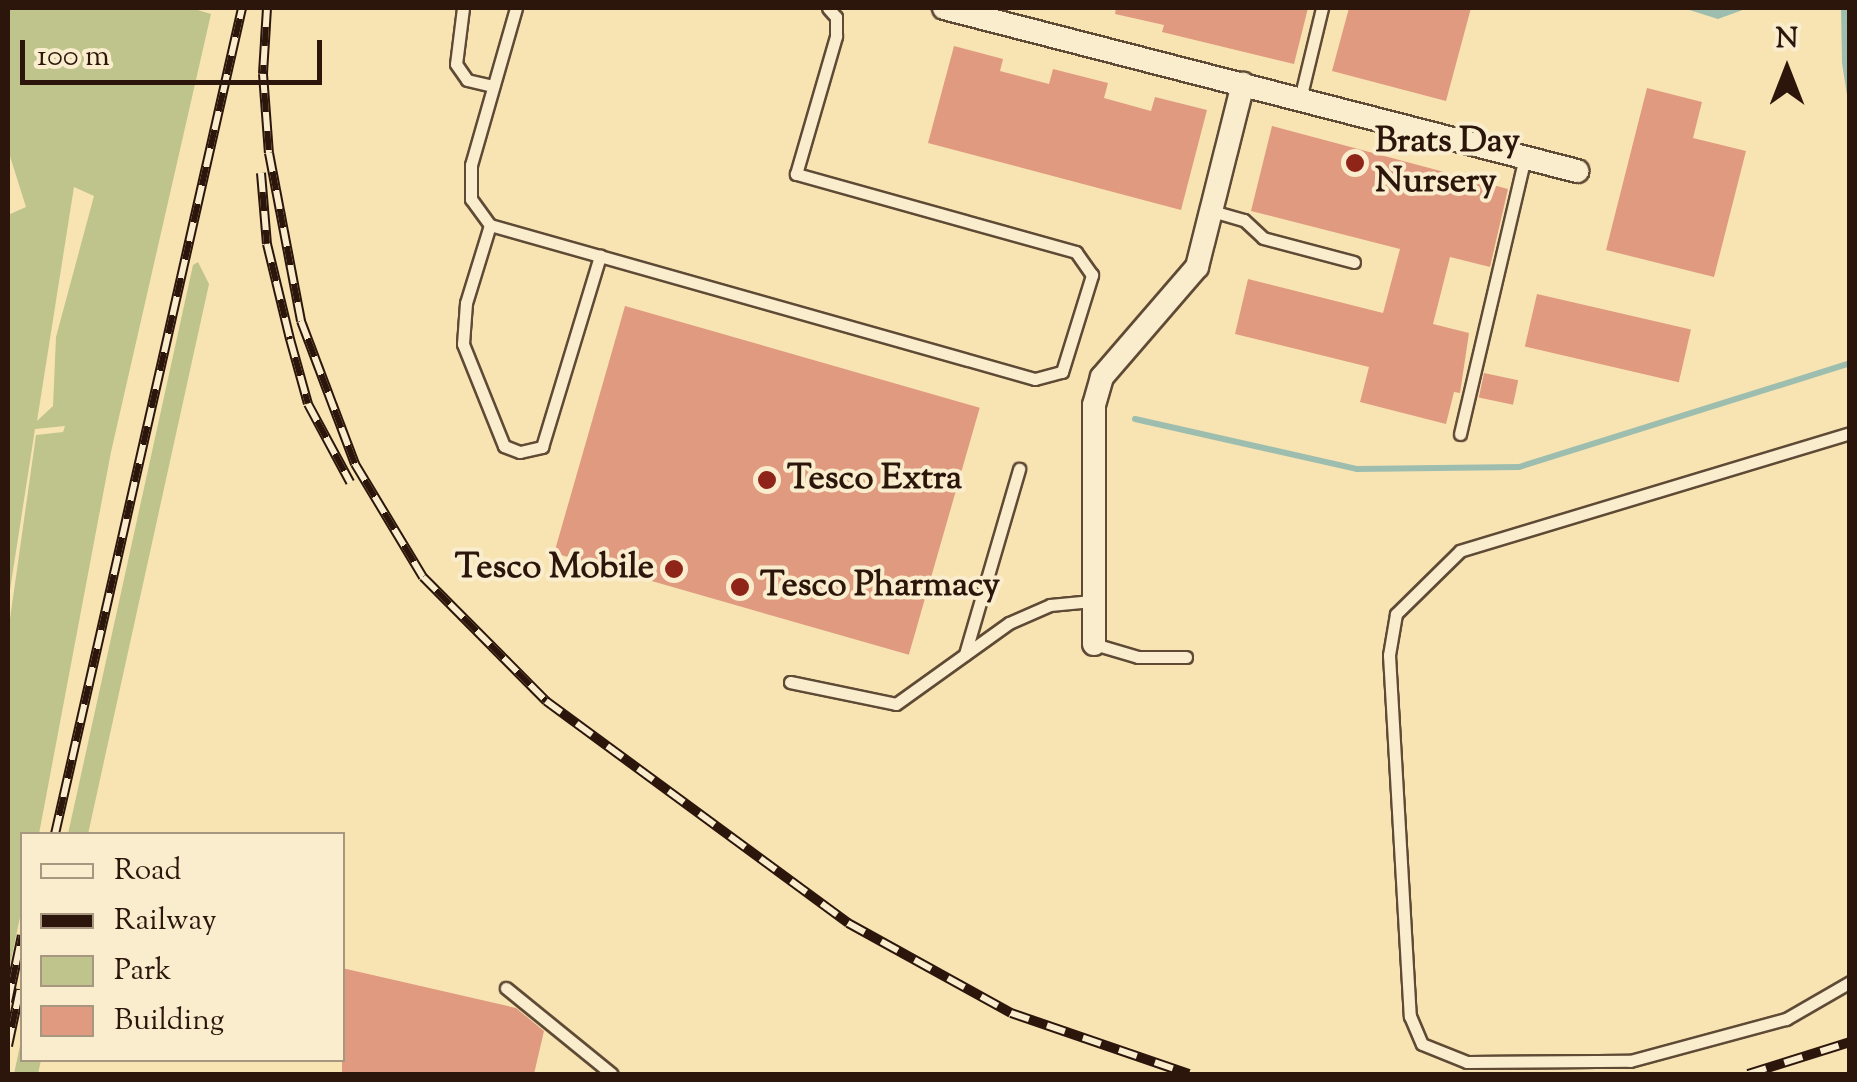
<!DOCTYPE html>
<html>
<head>
<meta charset="utf-8">
<style>
	body { margin:0 }
	#map { position:relative; width:1857px; height:1082px; overflow:hidden; background:#f8e4b3; font-family:"Sorts Mill Goudy",serif }
	div>[style] { position:absolute }
	.green>* { inset:0; background:#bec48c }
	.water>* { inset:0; background:#9dbeaf }
	.stream>* { height:6px; margin:-3px; padding:0 3px; transform-origin:3px; border-radius:3px; background:#9dbeaf }
	.building>* { inset:0; background:#e09a7f; transform-origin:0 0 }
	.roads { filter:drop-shadow(2px 0 #5f4a35) drop-shadow(-2px 0 #5f4a35) drop-shadow(0 2px #5f4a35) drop-shadow(0 -2px #5f4a35) }
	.service>* { height:11px; margin:-5.5px; padding:0 5.5px; transform-origin:5.5px; border-radius:5.5px; background:#faedce }
	.minor>* { height:22px; margin:-11px; padding:0 11px; transform-origin:11px; border-radius:11px; background:#faedce }
	.rail>* { height:10px; margin-top:-5px; transform-origin:0; background:repeating-linear-gradient(90deg,#faedce 0 19px,#2c160b 0 38px); box-sizing:border-box; border-block:2px solid #2c160b }
	.dots>* { width:28px; height:28px; translate:-50% -50%; box-sizing:border-box; border:5px solid #faedce; border-radius:50% }
	span { translate:-50% -50%; white-space:nowrap; text-align:center; line-height:1.15; -webkit-text-stroke:8px #faedce; paint-order:stroke }
	.poi-label { font-size:35px; color:#2c160b; font-weight:700 }
	.left { translate:0 -50%; text-align:left }
	.right { translate:-100% -50%; text-align:right }
	.frame { position:absolute; inset:0; border:10px solid #2c160b; pointer-events:none }
	.legend { position:absolute; left:20px; top:832px; width:325px; height:230px; box-sizing:border-box; background:#faedce; border:2px solid #a89780; margin:0; padding:12px 18px; list-style:none; font-size:30px; color:#2c160b }
	.legend li { display:flex; align-items:center; gap:20px; height:50px }
	.legend b { width:50px; border:2px solid #a89780 }
	.north { position:absolute; left:1737px; top:20px; width:100px; height:100px; -webkit-text-stroke:8px #faedce; paint-order:stroke; rotate:0deg; font-size:28px; font-weight:700; line-height:40px; text-align:center; color:#2c160b }
	.north::after { content:''; display:block; margin:auto; width:35px; height:45px; background:#2c160b; clip-path:polygon(50% 0,100% 100%,50% 72%,0 100%) }
	.scale { position:absolute; left:20px; top:40px; width:302px; height:45px; box-sizing:border-box; border:5px solid #2c160b; border-top:0; padding-left:12px; font-size:30px; line-height:35px; white-space:nowrap; color:#2c160b; -webkit-text-stroke:8px #faedce; paint-order:stroke }
</style>
</head>
<body>
<div id="map">
	<div class="green">
		<div style="clip-path:polygon(evenodd,8px 8px,191px 8px,211px 14px,111px 452px,39px 834px,22px 834px,22px 908px,8px 974px,8px 633px,36px 435px,63px 432px,65px 426px,35px 429px,8px 603px,8px 215px,26px 207px,8px 150px,8px 8px,74px 187px,94px 196px,56px 337px,53px 406px,37px 421px,74px 187px)"></div>
		<div style="clip-path:polygon(198px 262px,209px 284px,88px 834px,68px 834px,193px 265px)"></div>
		<div style="clip-path:polygon(22px 1036px,22px 1060px,41px 1060px,38px 1074px,14px 1074px)"></div>
	</div>
	<div class="water">
		<div style="clip-path:polygon(1683px 8px,1748px 8px,1718px 19px)"></div>
		<div style="clip-path:polygon(1841px 8px,1849px 8px,1849px 108px,1842px 63px)"></div>
	</div>
	<div class="stream">
		<div style="left:1135px;top:419px;width:228px;rotate:12.7deg"></div>
		<div style="left:1357px;top:469px;width:162px;rotate:-0.7deg"></div>
		<div style="left:1519px;top:467px;width:347px;rotate:-17.4deg"></div>
	</div>
	<div class="building">
		<div style="clip-path:polygon(1116px 8px,1308px 8px,1294px 64px,1162px 32px,1164px 25px,1115px 14px)"></div>
		<div style="clip-path:polygon(1349px 8px,1471px 8px,1446px 101px,1332px 71px)"></div>
		<div style="clip-path:polygon(954px 46px,1003px 59px,1000px 71px,1049px 84px,1053px 69px,1108px 83px,1104px 98px,1151px 111px,1155px 97px,1207px 110px,1181px 210px,928px 143px)"></div>
		<div style="clip-path:polygon(1647px 88px,1702px 102px,1693px 138px,1746px 151px,1714px 277px,1606px 250px)"></div>
		<div style="clip-path:polygon(1272px 126px,1508px 189px,1490px 267px,1450px 257px,1433px 324px,1469px 333px,1460px 393px,1454px 392px,1446px 424px,1360px 402px,1369px 367px,1235px 334px,1248px 279px,1383px 313px,1400px 249px,1251px 211px)"></div>
		<div style="left:1537px;top:294px;width:158px;height:54px;rotate:13deg"></div>
		<div style="left:625px;top:306px;width:369px;height:257px;rotate:16deg"></div>
		<div style="left:1484px;top:373px;width:35px;height:25px;rotate:12deg"></div>
		<div style="clip-path:polygon(342px 968px,516px 1008px,544px 1031px,534px 1074px,342px 1074px)"></div>
	</div>
	<div class="roads">
		<div class="service">
			<div style="left:463px;top:8px;width:56px;rotate:97.1deg"></div>
			<div style="left:456px;top:64px;width:19px;rotate:55deg"></div>
			<div style="left:467px;top:80px;width:27px;rotate:13deg"></div>
			<div style="left:516px;top:8px;width:163px;rotate:106deg"></div>
			<div style="left:471px;top:165px;width:34px;rotate:90deg"></div>
			<div style="left:471px;top:199px;width:32px;rotate:54deg"></div>
			<div style="left:490px;top:225px;width:566px;rotate:15.78deg"></div>
			<div style="left:1035px;top:379px;width:28px;rotate:-15deg"></div>
			<div style="left:1062px;top:372px;width:102px;rotate:-72.8deg"></div>
			<div style="left:1092px;top:275px;width:28px;rotate:-125deg"></div>
			<div style="left:1076px;top:252px;width:291px;rotate:-164.4deg"></div>
			<div style="left:796px;top:174px;width:144px;rotate:-73.8deg"></div>
			<div style="left:836px;top:36px;width:19px;rotate:-90deg"></div>
			<div style="left:836px;top:17px;width:12px;rotate:-132deg"></div>
			<div style="left:1300px;top:99px;width:94px;rotate:-76.4deg"></div>
			<div style="left:1212px;top:211px;width:33px;rotate:16deg"></div>
			<div style="left:1244px;top:220px;width:26px;rotate:43deg"></div>
			<div style="left:1263px;top:238px;width:94px;rotate:14.8deg"></div>
			<div style="left:490px;top:225px;width:82px;rotate:107.1deg"></div>
			<div style="left:466px;top:303px;width:41px;rotate:94.2deg"></div>
			<div style="left:463px;top:344px;width:110px;rotate:68.1deg"></div>
			<div style="left:504px;top:446px;width:17px;rotate:21deg"></div>
			<div style="left:520px;top:452px;width:23px;rotate:-13deg"></div>
			<div style="left:542px;top:447px;width:200px;rotate:-73.1deg"></div>
			<div style="left:1850px;top:433px;width:407px;rotate:163.2deg"></div>
			<div style="left:1460px;top:551px;width:90px;rotate:135.5deg"></div>
			<div style="left:1396px;top:614px;width:42px;rotate:99.7deg"></div>
			<div style="left:1389px;top:655px;width:362px;rotate:86.7deg"></div>
			<div style="left:1410px;top:1016px;width:30px;rotate:67deg"></div>
			<div style="left:1422px;top:1044px;width:48px;rotate:21.8deg"></div>
			<div style="left:1467px;top:1062px;width:163px;rotate:-0.4deg"></div>
			<div style="left:1630px;top:1061px;width:162px;rotate:-15.1deg"></div>
			<div style="left:1786px;top:1019px;width:74px;rotate:-30deg"></div>
			<div style="left:1460px;top:434px;width:285px;rotate:-76.8deg"></div>
			<div style="left:1094px;top:644px;width:46px;rotate:16.5deg"></div>
			<div style="left:1138px;top:657px;width:48px"></div>
			<div style="left:965px;top:654px;width:193px;rotate:-73.7deg"></div>
			<div style="left:790px;top:682px;width:108px;rotate:11.7deg"></div>
			<div style="left:896px;top:704px;width:139px;rotate:-35.6deg"></div>
			<div style="left:1009px;top:623px;width:45px;rotate:-23.7deg"></div>
			<div style="left:1050px;top:605px;width:42px;rotate:-5.4deg"></div>
			<div style="left:506px;top:988px;width:136px;rotate:39.1deg"></div>
		</div>
		<div class="minor">
			<div style="left:944px;top:8px;width:654px;rotate:14.44deg"></div>
			<div style="left:1094px;top:644px;width:239px;rotate:-90deg"></div>
			<div style="left:1094px;top:405px;width:29px;rotate:-74deg"></div>
			<div style="left:1102px;top:377px;width:145px;rotate:-49.2deg"></div>
			<div style="left:1197px;top:267px;width:189px;rotate:-75.9deg"></div>
		</div>
	</div>
	<div class="rail">
		<div style="left:267px;top:8px;width:66px;rotate:93.5deg"></div>
		<div style="left:263px;top:74px;width:79px;rotate:85.7deg"></div>
		<div style="left:269px;top:153px;width:171px;rotate:79.2deg"></div>
		<div style="left:301px;top:321px;width:153px;rotate:69.3deg"></div>
		<div style="left:355px;top:464px;width:132px;rotate:59deg"></div>
		<div style="left:423px;top:577px;width:175px;rotate:45.2deg"></div>
		<div style="left:546px;top:701px;width:375px;rotate:36.3deg"></div>
		<div style="left:848px;top:923px;width:186px;rotate:28.9deg"></div>
		<div style="left:1011px;top:1013px;width:188px;rotate:18.9deg"></div>
		<div style="left:261px;top:173px;width:71px;rotate:85.2deg"></div>
		<div style="left:267px;top:244px;width:98px;rotate:76.4deg"></div>
		<div style="left:290px;top:339px;width:67px;rotate:74.5deg"></div>
		<div style="left:308px;top:404px;width:89px;rotate:61.7deg"></div>
		<div style="left:55px;top:834px;width:847px;rotate:-77.24deg"></div>
		<div style="left:8px;top:1002px;width:68px;rotate:-78.2deg"></div>
		<div style="left:8px;top:1046px;width:58px;rotate:-78.1deg"></div>
		<div style="left:1748px;top:1074px;width:107px;rotate:-17.4deg"></div>
	</div>
	<div class="dots">
		<div style="left:1355px;top:163px;background:#8f2418"></div>
		<div style="left:767px;top:480px;background:#8f2418"></div>
		<div style="left:674px;top:569px;background:#8f2418"></div>
		<div style="left:740px;top:587px;background:#8f2418"></div>
	</div>
	<div class="poi-label">
		<span class="left" style="left:1375px;top:163px">Brats Day<br>Nursery</span>
		<span class="left" style="left:787px;top:480px">Tesco Extra</span>
		<span class="right" style="left:654px;top:569px">Tesco Mobile</span>
		<span class="left" style="left:760px;top:587px">Tesco Pharmacy</span>
	</div>
	<div class="frame"></div>
	<ul class="legend">
	<li><b style="height:12px;background:#faedce"></b>Road</li>
	<li><b style="height:12px;background:#2c160b"></b>Railway</li>
	<li><b style="height:28px;background:#bec48c"></b>Park</li>
	<li><b style="height:28px;background:#e09a7f"></b>Building</li>
	</ul>
	<div class="north">N</div>
	<div class="scale">100 m</div>
</div>
</body>
</html>
